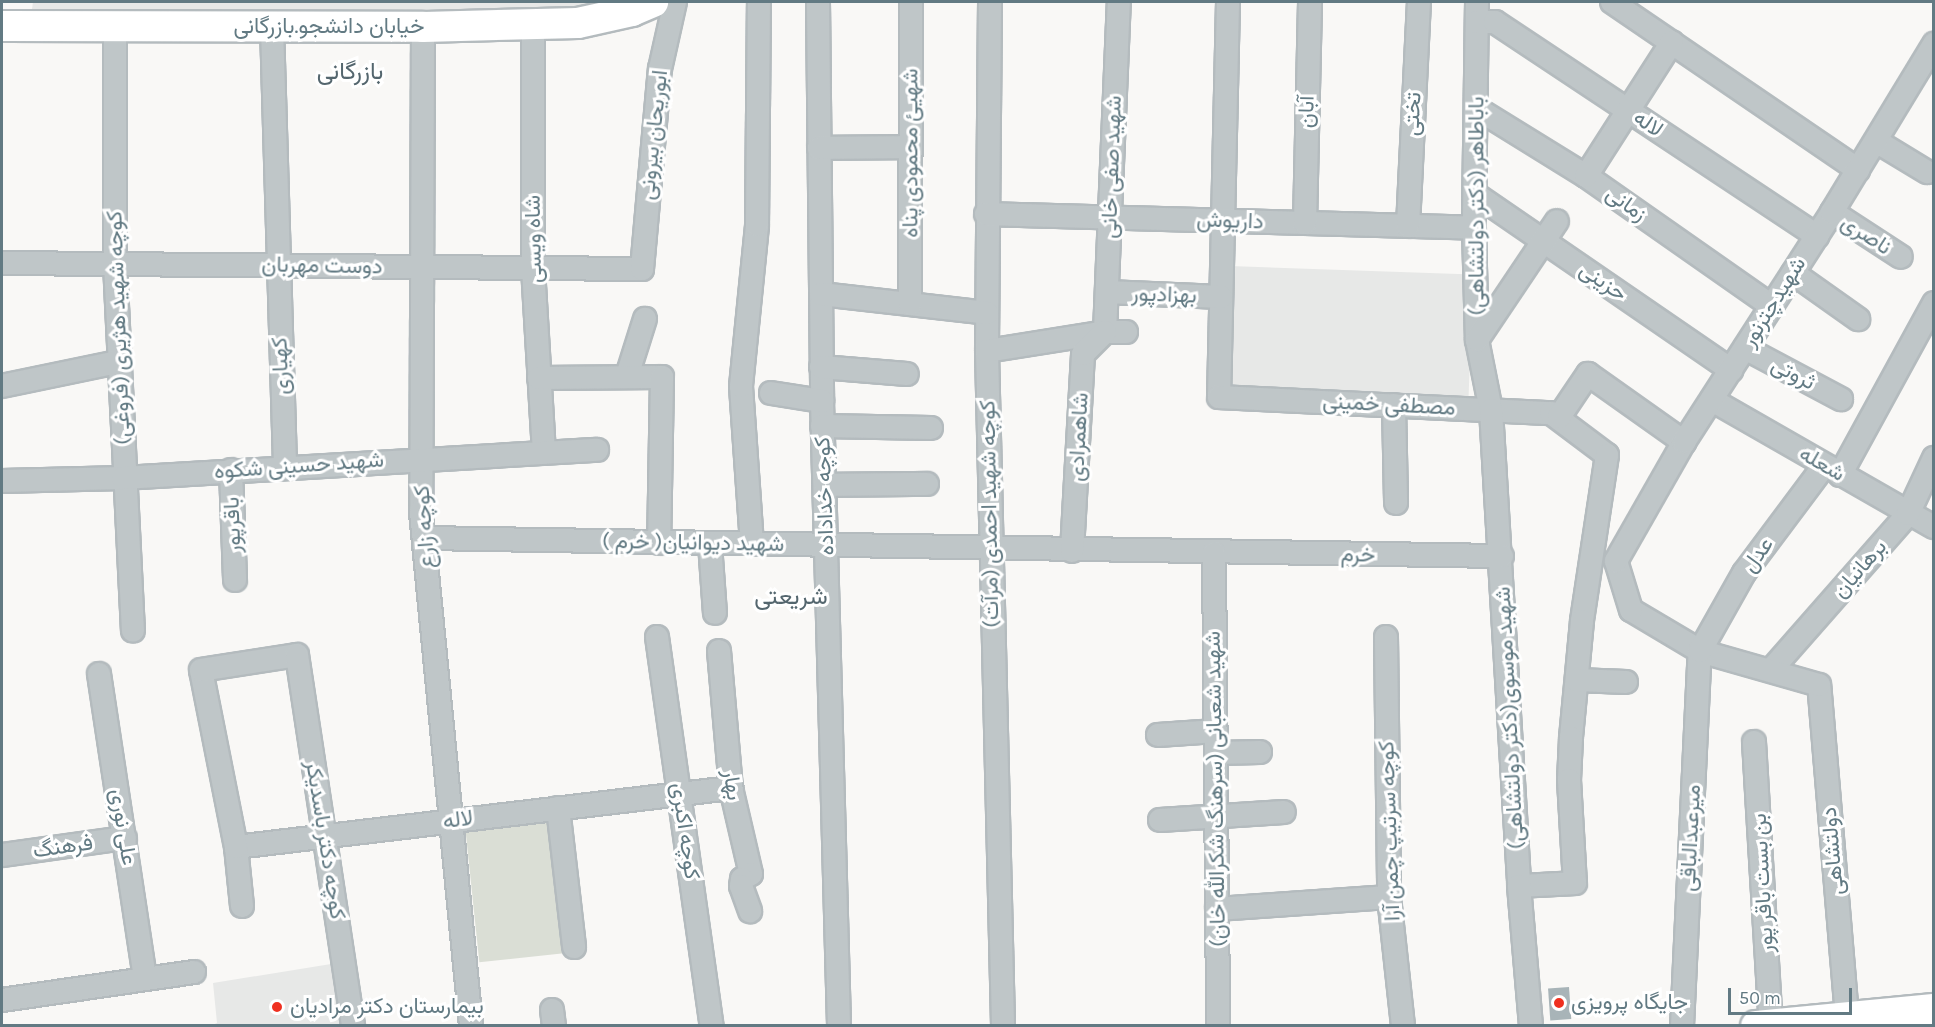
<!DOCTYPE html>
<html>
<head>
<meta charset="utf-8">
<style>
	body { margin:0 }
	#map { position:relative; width:1935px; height:1027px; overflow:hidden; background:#f9f8f6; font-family:Karla,Vazirmatn,sans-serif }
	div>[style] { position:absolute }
	.built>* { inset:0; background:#e7e8e7; transform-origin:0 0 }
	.green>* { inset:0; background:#daded5; transform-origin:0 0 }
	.building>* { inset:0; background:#a8b4b8; transform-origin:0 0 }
	.roads { filter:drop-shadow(2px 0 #b4bbbe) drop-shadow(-2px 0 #b4bbbe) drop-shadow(0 2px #b4bbbe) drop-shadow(0 -2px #b4bbbe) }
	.minor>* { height:22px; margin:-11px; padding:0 11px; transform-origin:11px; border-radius:11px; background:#bfc6c8 }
	.major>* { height:30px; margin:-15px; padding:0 15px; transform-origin:15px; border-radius:15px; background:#fff }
	.dots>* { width:16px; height:16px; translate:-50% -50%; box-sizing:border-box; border:3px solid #fff; border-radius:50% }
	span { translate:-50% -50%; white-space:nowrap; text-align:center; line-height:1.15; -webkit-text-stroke:6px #fff; paint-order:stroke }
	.street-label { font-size:22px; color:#627a83 }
	.poi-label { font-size:22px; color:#627a83 }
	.left { translate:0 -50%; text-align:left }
	.neighbourhood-label { font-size:24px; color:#54666e }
	.frame { position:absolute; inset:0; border:3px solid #627a83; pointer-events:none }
	.scale { position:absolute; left:1728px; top:988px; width:124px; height:27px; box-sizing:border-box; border:3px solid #627a83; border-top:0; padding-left:8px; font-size:18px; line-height:21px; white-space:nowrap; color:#627a83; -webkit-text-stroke:4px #fff; paint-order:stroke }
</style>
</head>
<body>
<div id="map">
	<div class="built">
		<div style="clip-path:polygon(33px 2px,607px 2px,604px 6px,494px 9px,296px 10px,32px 9px)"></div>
		<div style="left:1230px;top:266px;width:243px;height:124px;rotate:2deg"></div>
		<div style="clip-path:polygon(331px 964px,342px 1025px,210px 1026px,217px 1023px,213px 983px)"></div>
	</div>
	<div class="green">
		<div style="left:550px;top:821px;width:133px;height:85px;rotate:84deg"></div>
	</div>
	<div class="building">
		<div style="left:1569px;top:987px;width:32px;height:21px;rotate:86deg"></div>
	</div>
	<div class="roads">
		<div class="minor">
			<div style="left:818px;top:2px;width:399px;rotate:89.4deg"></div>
			<div style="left:822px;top:401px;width:625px;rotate:88.44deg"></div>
			<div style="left:990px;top:2px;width:349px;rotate:90.5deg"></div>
			<div style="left:987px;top:351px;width:675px;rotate:88.64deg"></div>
			<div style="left:1228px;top:2px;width:395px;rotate:91.3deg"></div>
			<div style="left:1219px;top:397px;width:332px;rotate:2.8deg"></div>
			<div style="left:1551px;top:413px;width:70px;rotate:36.9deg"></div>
			<div style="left:1607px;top:455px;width:168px;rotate:98.6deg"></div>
			<div style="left:1582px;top:621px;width:118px;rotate:95.4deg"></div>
			<div style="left:1571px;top:738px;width:42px;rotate:92.7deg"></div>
			<div style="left:1569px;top:780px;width:103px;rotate:86.7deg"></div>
			<div style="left:1575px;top:883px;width:56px;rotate:176.9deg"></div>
			<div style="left:1477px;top:2px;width:226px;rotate:90.8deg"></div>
			<div style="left:1474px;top:228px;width:112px;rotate:88.5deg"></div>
			<div style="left:1477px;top:340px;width:71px;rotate:78.7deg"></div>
			<div style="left:1491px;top:410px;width:477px;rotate:86.6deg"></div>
			<div style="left:1519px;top:886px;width:141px;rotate:85.1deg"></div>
			<div style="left:1612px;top:2px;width:298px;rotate:34.3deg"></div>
			<div style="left:1477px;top:22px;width:18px"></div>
			<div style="left:1495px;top:22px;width:387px;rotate:33.6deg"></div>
			<div style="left:115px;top:24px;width:240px;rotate:90deg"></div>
			<div style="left:115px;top:264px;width:367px;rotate:87.2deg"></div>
			<div style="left:533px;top:24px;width:244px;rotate:90deg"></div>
			<div style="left:533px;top:268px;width:185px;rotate:86.6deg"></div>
			<div style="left:272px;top:27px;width:439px;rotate:88.3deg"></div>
			<div style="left:423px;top:27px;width:485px;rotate:90.2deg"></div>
			<div style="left:421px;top:512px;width:516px;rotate:84.44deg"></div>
			<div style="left:1476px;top:108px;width:129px;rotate:31.7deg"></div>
			<div style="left:1586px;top:176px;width:227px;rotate:35deg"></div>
			<div style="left:1876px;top:141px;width:60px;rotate:31.3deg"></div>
			<div style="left:819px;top:148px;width:92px;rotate:-0.6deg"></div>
			<div style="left:1586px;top:176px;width:159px;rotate:-57.3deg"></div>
			<div style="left:1475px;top:194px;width:311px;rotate:34.5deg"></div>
			<div style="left:1832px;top:212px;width:82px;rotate:33.1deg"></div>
			<div style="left:986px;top:214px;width:488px;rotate:1.6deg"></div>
			<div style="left:1305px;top:223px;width:221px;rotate:-88.7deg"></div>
			<div style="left:1408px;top:226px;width:224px;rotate:-87.2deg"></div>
			<div style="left:2px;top:263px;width:640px;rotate:0.54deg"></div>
			<div style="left:642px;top:269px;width:201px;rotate:-84.9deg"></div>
			<div style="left:660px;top:69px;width:69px;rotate:-77.4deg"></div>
			<div style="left:1793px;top:273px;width:80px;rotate:35.3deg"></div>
			<div style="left:1107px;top:292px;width:114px;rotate:2.5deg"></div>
			<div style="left:821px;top:294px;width:167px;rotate:6.5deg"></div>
			<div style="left:910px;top:304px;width:302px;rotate:-89.8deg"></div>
			<div style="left:1105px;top:332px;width:330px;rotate:-87.6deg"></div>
			<div style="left:1477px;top:340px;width:143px;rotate:-56.1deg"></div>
			<div style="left:1745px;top:348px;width:109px;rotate:28deg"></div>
			<div style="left:987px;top:351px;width:120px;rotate:-9.1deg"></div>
			<div style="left:1105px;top:332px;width:21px"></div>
			<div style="left:821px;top:367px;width:86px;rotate:4.7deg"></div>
			<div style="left:627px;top:376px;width:60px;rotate:-72.5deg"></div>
			<div style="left:539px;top:378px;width:123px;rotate:-0.5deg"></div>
			<div style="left:662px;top:377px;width:166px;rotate:91deg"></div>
			<div style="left:2px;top:386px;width:118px;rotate:-11.7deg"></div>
			<div style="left:771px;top:393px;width:52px;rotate:8.9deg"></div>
			<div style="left:1712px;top:400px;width:256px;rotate:29.8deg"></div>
			<div style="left:1394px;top:405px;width:98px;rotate:88.8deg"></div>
			<div style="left:1559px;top:417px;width:52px;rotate:-56deg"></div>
			<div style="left:1588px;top:374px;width:118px;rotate:35.3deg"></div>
			<div style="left:822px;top:426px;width:109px;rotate:1.1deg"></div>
			<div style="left:231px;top:470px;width:110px;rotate:87.9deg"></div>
			<div style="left:1840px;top:475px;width:196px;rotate:-61.3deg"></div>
			<div style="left:2px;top:481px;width:121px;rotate:-1.4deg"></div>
			<div style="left:123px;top:478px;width:475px;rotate:-3.4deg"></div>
			<div style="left:825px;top:485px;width:102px;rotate:-0.6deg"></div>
			<div style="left:424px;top:538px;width:1078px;rotate:0.96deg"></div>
			<div style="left:710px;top:544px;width:69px;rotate:85.9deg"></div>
			<div style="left:752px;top:544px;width:158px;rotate:-94deg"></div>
			<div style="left:741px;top:386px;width:162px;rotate:-84.3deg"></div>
			<div style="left:757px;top:225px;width:223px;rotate:-89.5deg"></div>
			<div style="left:1072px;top:551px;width:197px;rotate:-86.8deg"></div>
			<div style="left:1083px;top:354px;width:31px;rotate:-45deg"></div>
			<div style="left:1214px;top:553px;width:473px;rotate:89.5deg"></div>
			<div style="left:657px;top:637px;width:393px;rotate:82deg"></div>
			<div style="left:1386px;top:637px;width:260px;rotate:89.3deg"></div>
			<div style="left:1389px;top:897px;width:130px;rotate:83.8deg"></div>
			<div style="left:719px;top:651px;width:138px;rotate:85deg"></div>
			<div style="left:731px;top:788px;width:88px;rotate:76.9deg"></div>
			<div style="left:751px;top:874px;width:10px;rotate:151deg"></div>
			<div style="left:742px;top:879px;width:7px;rotate:98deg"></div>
			<div style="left:741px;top:886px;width:27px;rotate:70deg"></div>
			<div style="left:1771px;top:670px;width:208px;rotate:-48.7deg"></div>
			<div style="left:1908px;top:514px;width:62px;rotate:-65.1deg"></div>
			<div style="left:99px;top:674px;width:308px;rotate:81.4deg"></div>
			<div style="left:1577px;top:680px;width:49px;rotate:2.3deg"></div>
			<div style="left:1158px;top:735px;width:58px;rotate:-3.9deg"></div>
			<div style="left:1754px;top:742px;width:283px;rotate:86.6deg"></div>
			<div style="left:1216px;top:753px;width:44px;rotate:-1.3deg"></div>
			<div style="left:558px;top:808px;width:140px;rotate:83.4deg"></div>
			<div style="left:1160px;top:820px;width:124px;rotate:-3.7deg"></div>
			<div style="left:236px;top:847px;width:499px;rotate:-6.8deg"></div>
			<div style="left:2px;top:855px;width:124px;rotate:-7.9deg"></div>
			<div style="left:242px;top:906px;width:59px;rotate:-95.8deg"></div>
			<div style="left:236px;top:847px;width:180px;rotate:-101.2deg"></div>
			<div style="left:201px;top:670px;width:97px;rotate:-8.9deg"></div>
			<div style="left:297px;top:655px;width:375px;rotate:81.4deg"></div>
			<div style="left:1217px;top:909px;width:172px;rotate:-4deg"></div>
			<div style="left:2px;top:1000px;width:194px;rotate:-8.3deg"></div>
			<div style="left:552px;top:1010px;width:16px;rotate:83deg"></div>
			<div style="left:1847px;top:1016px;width:332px;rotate:-94.8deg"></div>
			<div style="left:1819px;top:685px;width:124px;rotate:-164.1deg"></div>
			<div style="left:1700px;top:651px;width:80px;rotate:-149.3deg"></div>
			<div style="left:1631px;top:610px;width:51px;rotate:-107deg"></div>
			<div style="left:1616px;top:561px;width:137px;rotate:-60.3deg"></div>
			<div style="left:1684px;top:442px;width:274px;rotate:-57.2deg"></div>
			<div style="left:1832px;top:212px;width:197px;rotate:-58.7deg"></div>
			<div style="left:1682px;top:1026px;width:375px;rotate:-87.3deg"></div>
			<div style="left:1700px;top:651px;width:90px;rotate:-60.6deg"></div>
			<div style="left:1744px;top:573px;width:134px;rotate:-53.2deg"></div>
		</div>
		<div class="major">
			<div style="left:2px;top:26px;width:421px;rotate:0.1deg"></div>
			<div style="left:423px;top:27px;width:155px;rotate:-1.5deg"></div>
			<div style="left:578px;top:23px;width:55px;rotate:-12.5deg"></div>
			<div style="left:632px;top:11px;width:23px;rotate:-23deg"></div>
			<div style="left:1756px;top:1026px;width:179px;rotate:-5.5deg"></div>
		</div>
	</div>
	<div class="dots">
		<div style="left:1559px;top:1003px;background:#ef3020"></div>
		<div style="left:277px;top:1007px;background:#ef3020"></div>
	</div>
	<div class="street-label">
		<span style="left:329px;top:27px">خیابان دانشجو.بازرگانی</span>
		<span style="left:1307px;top:112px;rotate:-89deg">آبان</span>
		<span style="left:1413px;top:114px;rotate:-87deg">تختی</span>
		<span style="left:1648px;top:124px;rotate:34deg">لاله</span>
		<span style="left:654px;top:135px;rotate:-84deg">ابوریحان بیرونی</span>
		<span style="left:911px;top:153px;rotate:-90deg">شهیئ محمودی پناه</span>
		<span style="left:1112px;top:167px;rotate:-88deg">شهید صفی خانی</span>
		<span style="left:1626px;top:204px;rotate:35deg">زمانی</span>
		<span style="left:1477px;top:206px;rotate:-90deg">باباطاهر (دکتر دولتشاهی)</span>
		<span style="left:1230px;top:221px;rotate:2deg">داریوش</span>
		<span style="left:1866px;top:235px;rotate:33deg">ناصری</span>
		<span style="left:534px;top:239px;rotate:-91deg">شاه ویسی</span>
		<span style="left:322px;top:266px;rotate:1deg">دوست مهربان</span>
		<span style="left:1603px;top:282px;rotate:34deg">حزینی</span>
		<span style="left:1164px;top:295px;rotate:2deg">بهزادپور</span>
		<span style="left:1774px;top:302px;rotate:-58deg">شهیدچترنور</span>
		<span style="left:119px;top:328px;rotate:-92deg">کوچه شهید هژیری (فروغی)</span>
		<span style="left:281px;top:366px;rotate:-92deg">کهیاری</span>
		<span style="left:1793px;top:374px;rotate:27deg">ثروتی</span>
		<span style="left:1389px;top:405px;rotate:3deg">مصطفی خمینی</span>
		<span style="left:1079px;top:437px;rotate:-87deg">شاهمرادی</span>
		<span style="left:1822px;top:464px;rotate:30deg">شعله</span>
		<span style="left:299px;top:466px;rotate:-4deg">شهید حسینی شکوه</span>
		<span style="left:825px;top:496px;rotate:-92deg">کوچه خداداده</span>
		<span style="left:990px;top:514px;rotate:-91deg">کوچه شهید احمدی (مرآت)</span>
		<span style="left:233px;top:525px;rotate:-92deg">باقرپور</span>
		<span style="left:425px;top:527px;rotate:-94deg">کوچه زارع</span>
		<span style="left:693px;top:543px;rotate:1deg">شهید دیوانیان( خرم )</span>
		<span style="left:1358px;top:555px;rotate:1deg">خرم</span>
		<span style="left:1758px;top:555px;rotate:-54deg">عدل</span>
		<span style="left:1860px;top:569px;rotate:-49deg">برهانیان</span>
		<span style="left:1510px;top:718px;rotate:-93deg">شهید موسوی(دکتر دولتشاهی)</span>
		<span style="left:732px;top:785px;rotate:82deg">بهار</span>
		<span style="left:1216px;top:789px;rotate:-91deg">شهید شعبانی (سرهنگ شکرالله خان)</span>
		<span style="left:458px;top:820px;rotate:-7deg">لاله</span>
		<span style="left:123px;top:827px;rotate:81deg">علی نوری</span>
		<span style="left:685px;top:831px;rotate:82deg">کوچه اکبری</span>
		<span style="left:1390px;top:831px;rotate:-92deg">کوچه سرتیپ چمن آرا</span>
		<span style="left:1691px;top:838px;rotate:-87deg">میرعبدالباقی</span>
		<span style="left:325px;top:840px;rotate:81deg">کوچه دکتر باسدیکر</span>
		<span style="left:63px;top:847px;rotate:-8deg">فرهنگ</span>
		<span style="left:1833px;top:851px;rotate:-95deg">دولتشاهی</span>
		<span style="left:1763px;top:883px;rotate:-93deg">بن بست باقر پور</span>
	</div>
	<div class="poi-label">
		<span class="left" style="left:1571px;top:1003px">جایگاه پرویزی</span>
		<span class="left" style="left:290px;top:1007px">بیمارستان دکتر مرادیان</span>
	</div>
	<div class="neighbourhood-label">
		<span style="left:350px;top:72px">بازرگانی</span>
		<span style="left:791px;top:597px">شریعتی</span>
	</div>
	<div class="frame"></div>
	<div class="scale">50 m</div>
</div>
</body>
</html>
